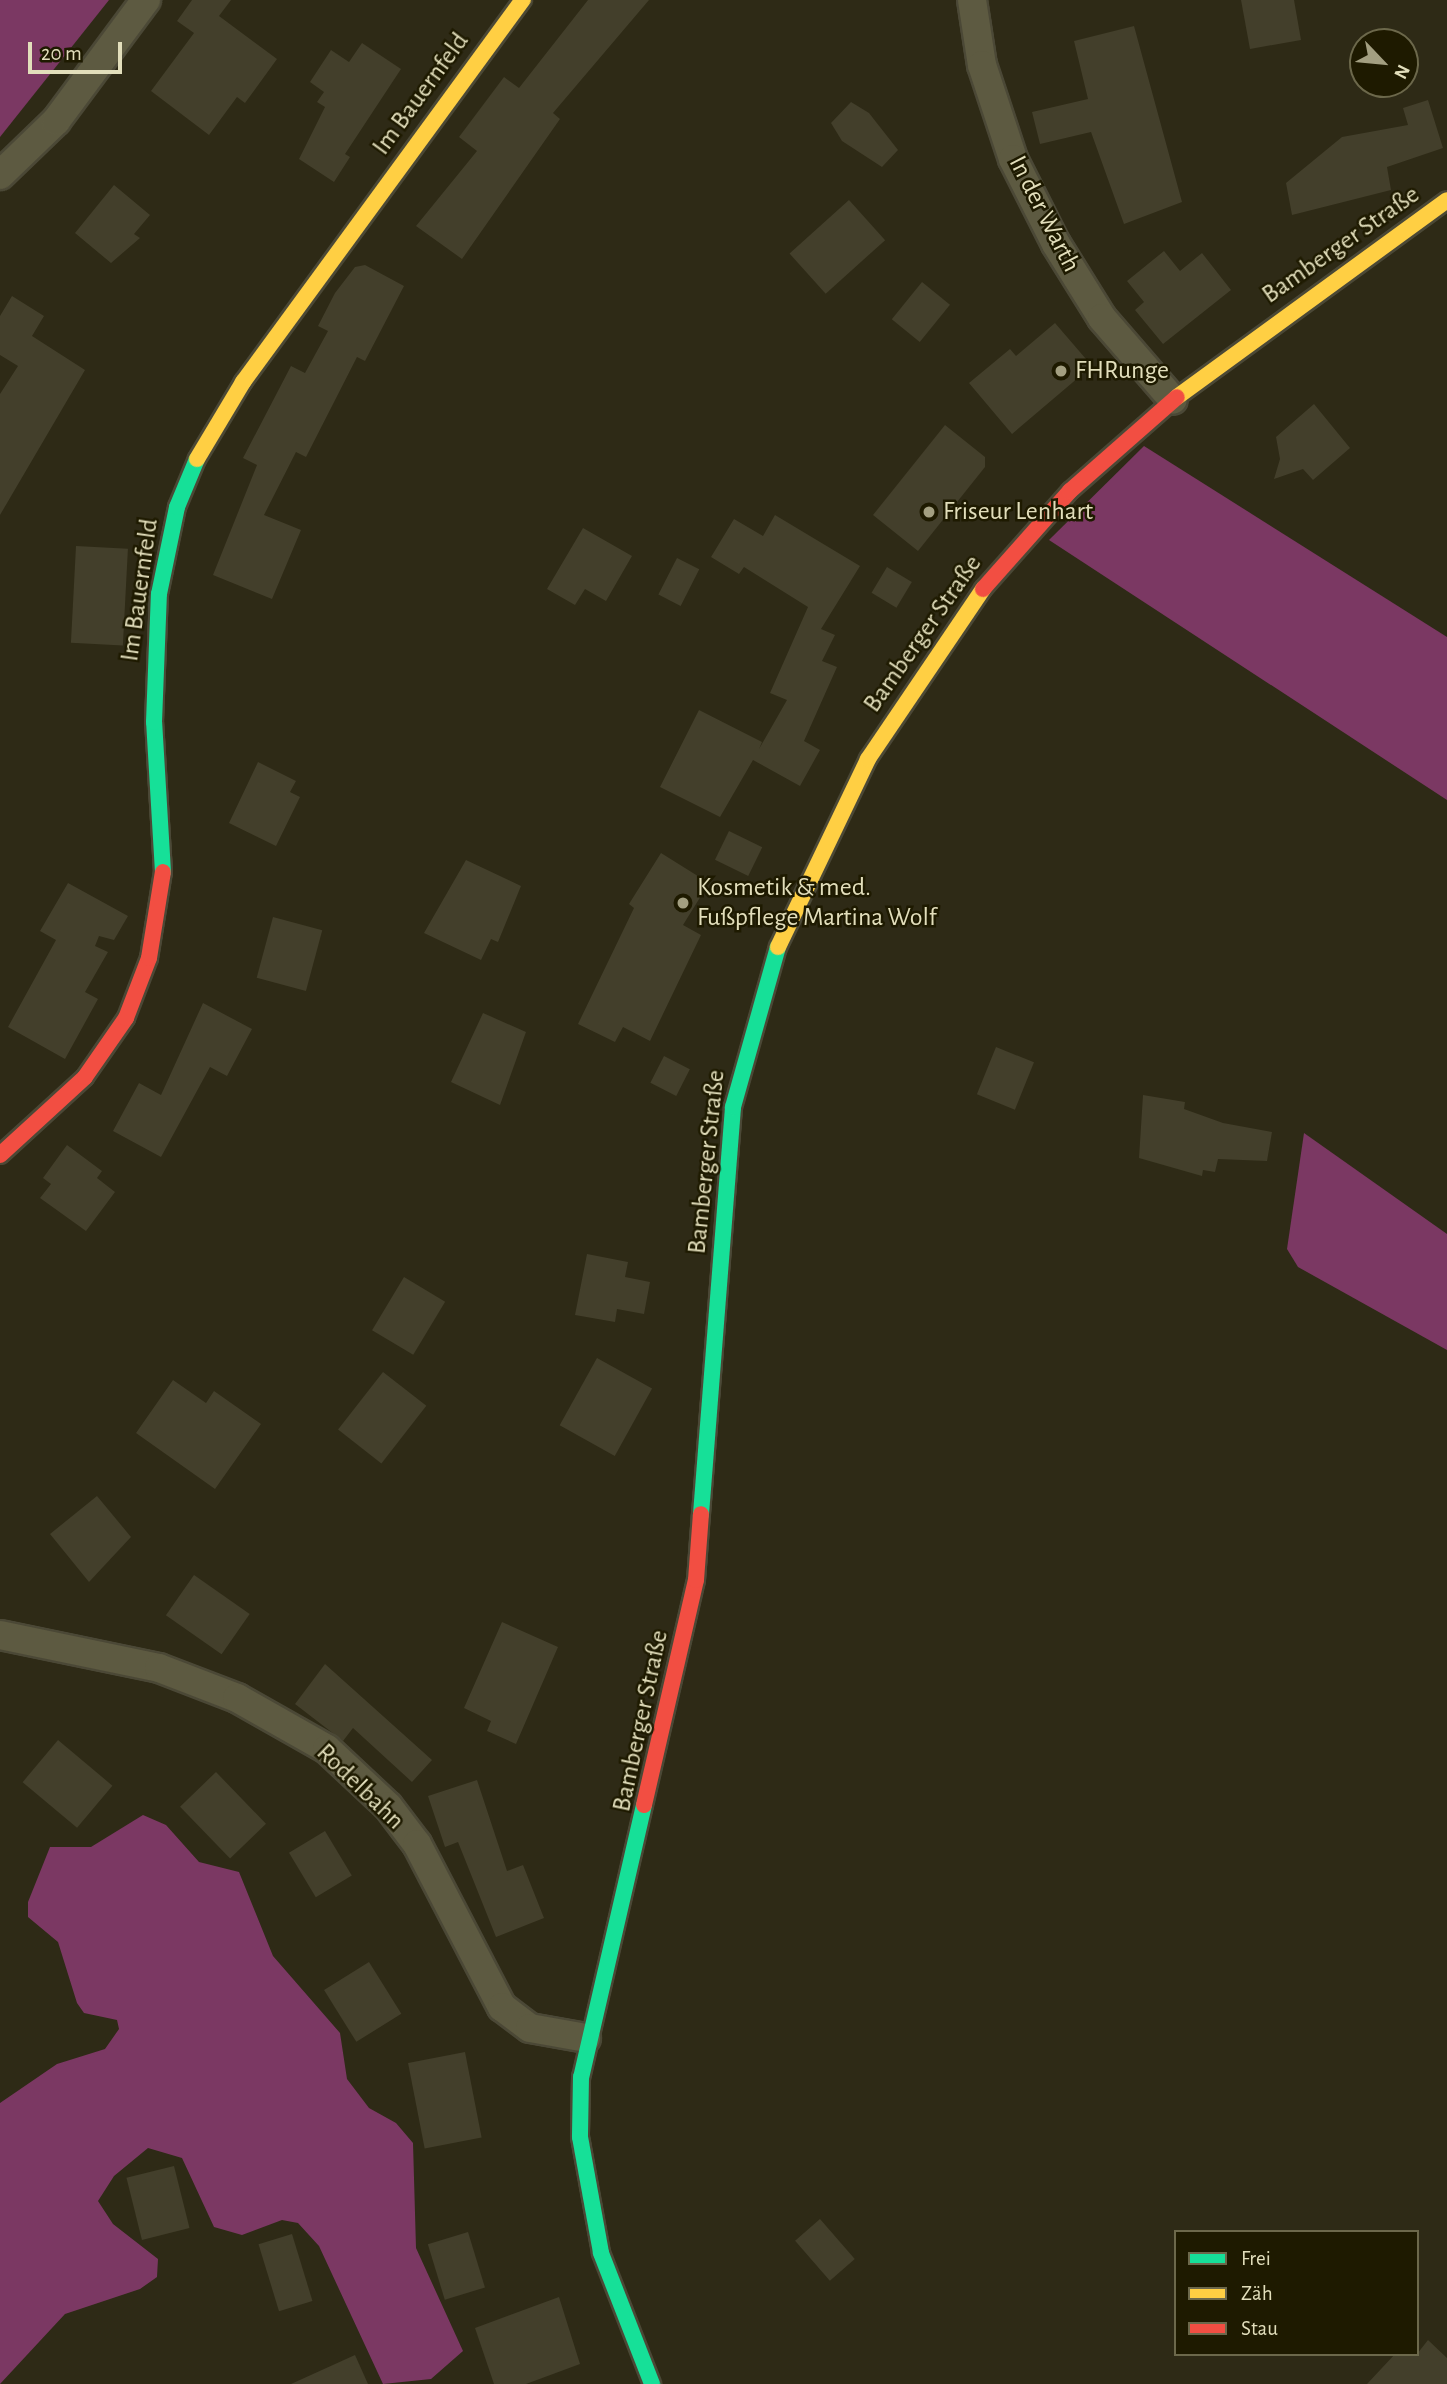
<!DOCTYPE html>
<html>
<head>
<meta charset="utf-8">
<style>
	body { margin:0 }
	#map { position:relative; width:1447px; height:2384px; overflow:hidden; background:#2e2a16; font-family:"Alegreya Sans",sans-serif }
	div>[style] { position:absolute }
	.green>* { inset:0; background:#7b3863 }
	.building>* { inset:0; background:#433f2b; transform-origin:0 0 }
	.roads { filter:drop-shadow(2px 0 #4b4836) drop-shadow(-2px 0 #4b4836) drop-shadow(0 2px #4b4836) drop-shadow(0 -2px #4b4836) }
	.street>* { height:28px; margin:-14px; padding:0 14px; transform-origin:14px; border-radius:14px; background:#5d5a41 }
	.fast>* { height:16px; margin:-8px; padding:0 8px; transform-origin:8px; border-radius:8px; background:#16e098 }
	.slow>* { height:16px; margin:-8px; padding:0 8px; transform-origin:8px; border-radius:8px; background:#ffcf43 }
	.jam>* { height:16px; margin:-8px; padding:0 8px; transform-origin:8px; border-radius:8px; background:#f24e42 }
	.dots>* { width:19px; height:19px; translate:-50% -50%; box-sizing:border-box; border:4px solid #1e1a00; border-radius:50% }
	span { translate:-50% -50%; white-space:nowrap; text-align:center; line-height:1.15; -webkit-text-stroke:5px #1e1a00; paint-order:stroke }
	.street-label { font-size:26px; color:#e2debb }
	.poi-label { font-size:26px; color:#e2debb }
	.left { translate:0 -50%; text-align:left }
	.legend { position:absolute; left:1174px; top:2230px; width:245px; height:126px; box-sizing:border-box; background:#1e1a00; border:2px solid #6c684b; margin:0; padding:9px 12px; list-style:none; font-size:21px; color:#e2debb }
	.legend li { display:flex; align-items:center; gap:14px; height:35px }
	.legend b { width:35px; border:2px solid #6c684b }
	.north { position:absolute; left:1349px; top:28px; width:70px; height:70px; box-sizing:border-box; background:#1e1a00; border:2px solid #6c684b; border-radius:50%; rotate:116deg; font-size:19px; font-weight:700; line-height:28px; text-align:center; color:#e2debb }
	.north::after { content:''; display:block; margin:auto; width:24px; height:32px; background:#a39f81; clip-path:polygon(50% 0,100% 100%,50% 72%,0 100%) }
	.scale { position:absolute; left:28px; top:42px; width:94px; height:32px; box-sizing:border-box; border:4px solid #e2debb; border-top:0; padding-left:9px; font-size:21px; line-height:24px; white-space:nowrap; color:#e2debb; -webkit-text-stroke:5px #1e1a00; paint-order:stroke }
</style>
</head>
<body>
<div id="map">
	<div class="green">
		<div style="clip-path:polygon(0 0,109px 0,0 137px)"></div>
		<div style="clip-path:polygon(1144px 446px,1447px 637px,1447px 800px,1049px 540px)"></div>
		<div style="clip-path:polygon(1304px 1133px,1447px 1234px,1447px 1350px,1298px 1267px,1287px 1249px)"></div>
		<div style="clip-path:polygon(143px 1815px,166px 1825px,199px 1862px,239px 1872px,273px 1956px,340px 2033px,347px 2079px,369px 2108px,396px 2123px,413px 2143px,416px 2248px,463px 2351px,431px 2379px,383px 2384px,319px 2246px,298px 2223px,282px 2220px,242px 2235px,214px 2227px,182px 2158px,148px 2148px,114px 2176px,98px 2201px,113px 2224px,158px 2259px,157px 2277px,140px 2289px,65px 2314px,0 2384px,0 2103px,57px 2064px,105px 2049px,119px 2029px,117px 2020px,84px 2013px,77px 2003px,58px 1942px,28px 1917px,28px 1902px,50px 1847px,91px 1847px)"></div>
	</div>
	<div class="building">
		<div style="clip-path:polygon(192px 0,231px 0,219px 16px,277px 59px,245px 103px,237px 97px,209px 135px,151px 91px,194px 33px,177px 21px)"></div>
		<div style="clip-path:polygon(588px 0,649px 0,553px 113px,560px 119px,462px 259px,416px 226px,477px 151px,459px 137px,504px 77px,519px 88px)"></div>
		<div style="clip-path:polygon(1241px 0,1294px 0,1301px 40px,1250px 49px)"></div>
		<div style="clip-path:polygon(1134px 26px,1182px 202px,1124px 224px,1091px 132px,1040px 144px,1032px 112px,1088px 99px,1074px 41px)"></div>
		<div style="clip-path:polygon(362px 43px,401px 69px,345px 154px,350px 157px,334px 182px,299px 159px,325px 107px,317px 102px,324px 92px,310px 82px,331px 50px,349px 62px)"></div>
		<div style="clip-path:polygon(1428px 100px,1443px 148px,1387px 167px,1391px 190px,1292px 215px,1286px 183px,1342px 137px,1408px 125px,1403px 108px)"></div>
		<div style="clip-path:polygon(851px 102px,869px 113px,898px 150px,882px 167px,842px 141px,831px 123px)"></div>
		<div style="clip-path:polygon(114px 185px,150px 215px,134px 234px,140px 238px,111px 263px,75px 233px)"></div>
		<div style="left:849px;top:200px;width:54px;height:80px;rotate:48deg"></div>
		<div style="clip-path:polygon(1164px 251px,1180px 271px,1202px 253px,1231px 290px,1163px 344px,1135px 310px,1144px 302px,1127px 281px)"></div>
		<div style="clip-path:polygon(365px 265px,404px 286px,365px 361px,357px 357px,306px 457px,296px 452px,264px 515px,301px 530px,272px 599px,213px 575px,257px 465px,243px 458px,291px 366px,305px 373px,328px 331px,318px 326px,335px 293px,355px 267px)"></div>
		<div style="left:922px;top:282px;width:36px;height:48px;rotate:39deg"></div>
		<div style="clip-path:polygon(12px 296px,44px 316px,32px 336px,85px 370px,0 515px,0 394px,18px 366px,0 355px,0 316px)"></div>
		<div style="clip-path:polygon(1055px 323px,1092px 366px,1012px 434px,969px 383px,1010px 349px,1016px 356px)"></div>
		<div style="clip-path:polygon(1314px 404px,1350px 448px,1313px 480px,1303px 469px,1274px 479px,1280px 459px,1276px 437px)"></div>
		<div style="clip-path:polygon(945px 425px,985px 457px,985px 467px,918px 551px,873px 515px)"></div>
		<div style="clip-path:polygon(775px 515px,860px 566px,821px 629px,835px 635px,822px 661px,837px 667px,804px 741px,820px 750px,800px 786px,753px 760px,720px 817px,660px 787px,699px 710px,762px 742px,759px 749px,787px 700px,770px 693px,808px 607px,744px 567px,739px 574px,711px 557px,734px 519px,763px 536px)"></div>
		<div style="clip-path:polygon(583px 528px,632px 556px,606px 601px,585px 589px,575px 605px,547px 589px)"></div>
		<div style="left:76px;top:546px;width:52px;height:97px;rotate:3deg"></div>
		<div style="left:677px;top:558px;width:25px;height:41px;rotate:27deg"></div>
		<div style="left:887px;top:567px;width:29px;height:30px;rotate:31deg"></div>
		<div style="clip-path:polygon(258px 762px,296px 781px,290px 792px,300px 797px,276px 846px,229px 823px)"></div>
		<div style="left:729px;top:831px;width:37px;height:32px;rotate:26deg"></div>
		<div style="clip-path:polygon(661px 853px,709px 883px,683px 925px,701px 935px,650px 1041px,623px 1027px,615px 1042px,578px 1024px,634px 908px,629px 904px)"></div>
		<div style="clip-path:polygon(466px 860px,521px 886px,498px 942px,491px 939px,481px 960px,424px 933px)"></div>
		<div style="clip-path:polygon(68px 883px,128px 916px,114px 940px,99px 936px,95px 946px,108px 952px,85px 992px,98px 999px,65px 1059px,8px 1027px,56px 940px,40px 931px)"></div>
		<div style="left:273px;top:917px;width:51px;height:63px;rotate:15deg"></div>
		<div style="clip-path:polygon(203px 1003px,252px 1029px,227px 1076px,210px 1067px,161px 1157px,113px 1131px,139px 1083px,161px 1095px)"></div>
		<div style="clip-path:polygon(483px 1013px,526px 1032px,500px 1105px,451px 1082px)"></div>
		<div style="left:996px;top:1047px;width:41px;height:51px;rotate:22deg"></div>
		<div style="left:664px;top:1056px;width:29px;height:30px;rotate:27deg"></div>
		<div style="clip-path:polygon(1143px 1095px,1185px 1102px,1184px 1109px,1223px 1123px,1272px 1132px,1267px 1161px,1218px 1159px,1215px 1172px,1203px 1170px,1202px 1176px,1139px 1158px)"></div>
		<div style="clip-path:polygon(67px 1145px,102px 1171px,97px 1178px,115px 1192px,86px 1231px,40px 1198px,51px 1184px,43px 1178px)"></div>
		<div style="clip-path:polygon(587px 1254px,628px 1262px,625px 1277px,650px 1282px,644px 1314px,617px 1309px,615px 1322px,575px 1315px)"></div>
		<div style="left:404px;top:1277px;width:48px;height:62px;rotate:31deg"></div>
		<div style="left:597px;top:1358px;width:63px;height:77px;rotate:29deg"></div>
		<div style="left:383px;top:1372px;width:55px;height:73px;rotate:38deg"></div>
		<div style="clip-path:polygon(173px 1380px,206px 1403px,214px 1391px,261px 1424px,215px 1489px,136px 1433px)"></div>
		<div style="clip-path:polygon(97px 1496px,131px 1537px,89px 1582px,50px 1534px)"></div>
		<div style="left:194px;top:1575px;width:68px;height:49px;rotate:35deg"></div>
		<div style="clip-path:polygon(502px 1622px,558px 1647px,516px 1744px,487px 1731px,491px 1721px,464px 1708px)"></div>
		<div style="clip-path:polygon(325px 1664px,432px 1760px,412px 1782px,353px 1728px,343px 1741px,295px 1704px)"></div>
		<div style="left:58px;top:1740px;width:71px;height:55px;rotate:40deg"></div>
		<div style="left:216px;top:1772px;width:72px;height:50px;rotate:46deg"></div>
		<div style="clip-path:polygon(477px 1780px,507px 1871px,523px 1865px,544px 1918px,496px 1937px,458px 1842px,445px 1847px,428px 1796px)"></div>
		<div style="left:325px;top:1831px;width:52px;height:42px;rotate:59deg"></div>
		<div style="left:369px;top:1962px;width:61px;height:53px;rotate:58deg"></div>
		<div style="left:465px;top:2052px;width:87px;height:58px;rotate:79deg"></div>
		<div style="left:174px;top:2166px;width:64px;height:49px;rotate:76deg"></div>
		<div style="left:820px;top:2219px;width:53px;height:33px;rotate:49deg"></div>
		<div style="left:468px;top:2232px;width:58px;height:42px;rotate:73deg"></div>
		<div style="left:292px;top:2234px;width:70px;height:35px;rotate:73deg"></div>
		<div style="clip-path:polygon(559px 2297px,580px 2364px,526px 2384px,494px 2384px,475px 2328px)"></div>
		<div style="clip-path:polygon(1428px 2340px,1447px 2358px,1447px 2384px,1367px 2384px,1395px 2354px,1417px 2354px)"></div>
		<div style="clip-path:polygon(355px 2355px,368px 2384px,291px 2384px)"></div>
	</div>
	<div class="roads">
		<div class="street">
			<div style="left:972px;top:0;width:66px;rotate:81.3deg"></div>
			<div style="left:982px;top:65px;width:99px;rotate:71.7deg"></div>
			<div style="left:1013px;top:159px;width:95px;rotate:63.2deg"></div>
			<div style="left:1056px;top:244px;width:87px;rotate:58.1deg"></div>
			<div style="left:1102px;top:318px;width:108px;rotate:49.1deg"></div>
			<div style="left:0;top:175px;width:78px;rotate:-44deg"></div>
			<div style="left:56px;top:121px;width:151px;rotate:-53.4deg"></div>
			<div style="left:0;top:1635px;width:162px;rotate:11.7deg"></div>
			<div style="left:159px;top:1668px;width:84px;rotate:21deg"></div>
			<div style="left:237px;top:1698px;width:103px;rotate:29.5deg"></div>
			<div style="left:327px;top:1749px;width:83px;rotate:43.1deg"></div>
			<div style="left:388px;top:1806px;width:48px;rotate:52.7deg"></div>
			<div style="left:417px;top:1844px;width:184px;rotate:62.5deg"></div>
			<div style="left:502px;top:2007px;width:35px;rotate:37deg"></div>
			<div style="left:530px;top:2028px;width:57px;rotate:10.1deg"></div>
		</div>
		<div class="fast">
			<div style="left:163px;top:872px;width:150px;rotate:-93.4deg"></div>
			<div style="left:154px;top:722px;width:128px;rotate:-87.8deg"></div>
			<div style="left:159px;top:594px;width:89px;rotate:-78.3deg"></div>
			<div style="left:177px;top:507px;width:52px;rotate:-67.4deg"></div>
			<div style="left:701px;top:1514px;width:408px;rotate:-85.5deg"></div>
			<div style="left:733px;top:1107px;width:166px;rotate:-74.3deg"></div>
			<div style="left:644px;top:1805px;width:279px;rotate:103deg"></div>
			<div style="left:581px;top:2077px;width:60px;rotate:91deg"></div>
			<div style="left:580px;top:2137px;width:118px;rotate:79.7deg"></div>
			<div style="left:601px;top:2253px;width:141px;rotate:68.7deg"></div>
		</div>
		<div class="slow">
			<div style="left:1177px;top:397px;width:334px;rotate:-36.1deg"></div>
			<div style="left:197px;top:459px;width:90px;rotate:-59.1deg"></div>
			<div style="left:243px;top:382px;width:474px;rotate:-53.8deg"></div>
			<div style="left:778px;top:947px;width:208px;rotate:-64.4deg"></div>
			<div style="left:868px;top:759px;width:205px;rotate:-55.9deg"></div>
		</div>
		<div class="jam">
			<div style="left:983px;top:589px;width:131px;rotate:-48.4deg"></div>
			<div style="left:1070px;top:491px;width:142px;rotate:-41.3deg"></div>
			<div style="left:0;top:1155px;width:115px;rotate:-42.5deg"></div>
			<div style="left:85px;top:1077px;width:72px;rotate:-55.2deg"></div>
			<div style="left:126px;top:1018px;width:64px;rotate:-69deg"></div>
			<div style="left:149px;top:958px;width:87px;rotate:-80.8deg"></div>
			<div style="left:644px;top:1805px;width:231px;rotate:-77deg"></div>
			<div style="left:696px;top:1580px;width:66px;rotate:-85.7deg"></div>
		</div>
	</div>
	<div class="dots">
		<div style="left:1061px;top:371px;background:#a39f81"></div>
		<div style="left:929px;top:512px;background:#a39f81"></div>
		<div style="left:683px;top:903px;background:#a39f81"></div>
	</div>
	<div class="street-label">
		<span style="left:421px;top:94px;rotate:-54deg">Im Bauernfeld</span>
		<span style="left:1044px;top:214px;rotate:63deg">In der Warth</span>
		<span style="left:1341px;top:245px;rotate:-35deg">Bamberger Straße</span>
		<span style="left:140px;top:590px;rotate:-82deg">Im Bauernfeld</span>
		<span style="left:923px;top:634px;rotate:-55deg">Bamberger Straße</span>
		<span style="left:707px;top:1162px;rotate:-84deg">Bamberger Straße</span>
		<span style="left:641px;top:1721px;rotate:-78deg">Bamberger Straße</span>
		<span style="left:360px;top:1787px;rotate:44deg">Rodelbahn</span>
	</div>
	<div class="poi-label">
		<span class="left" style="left:1075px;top:371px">FHRunge</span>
		<span class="left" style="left:943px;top:512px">Friseur Lenhart</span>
		<span class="left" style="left:697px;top:903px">Kosmetik &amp; med.<br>Fußpflege Martina Wolf</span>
	</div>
	<ul class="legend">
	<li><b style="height:9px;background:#16e098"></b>Frei</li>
	<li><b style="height:9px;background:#ffcf43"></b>Zäh</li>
	<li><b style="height:9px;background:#f24e42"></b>Stau</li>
	</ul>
	<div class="north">N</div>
	<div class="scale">20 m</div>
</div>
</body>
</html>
